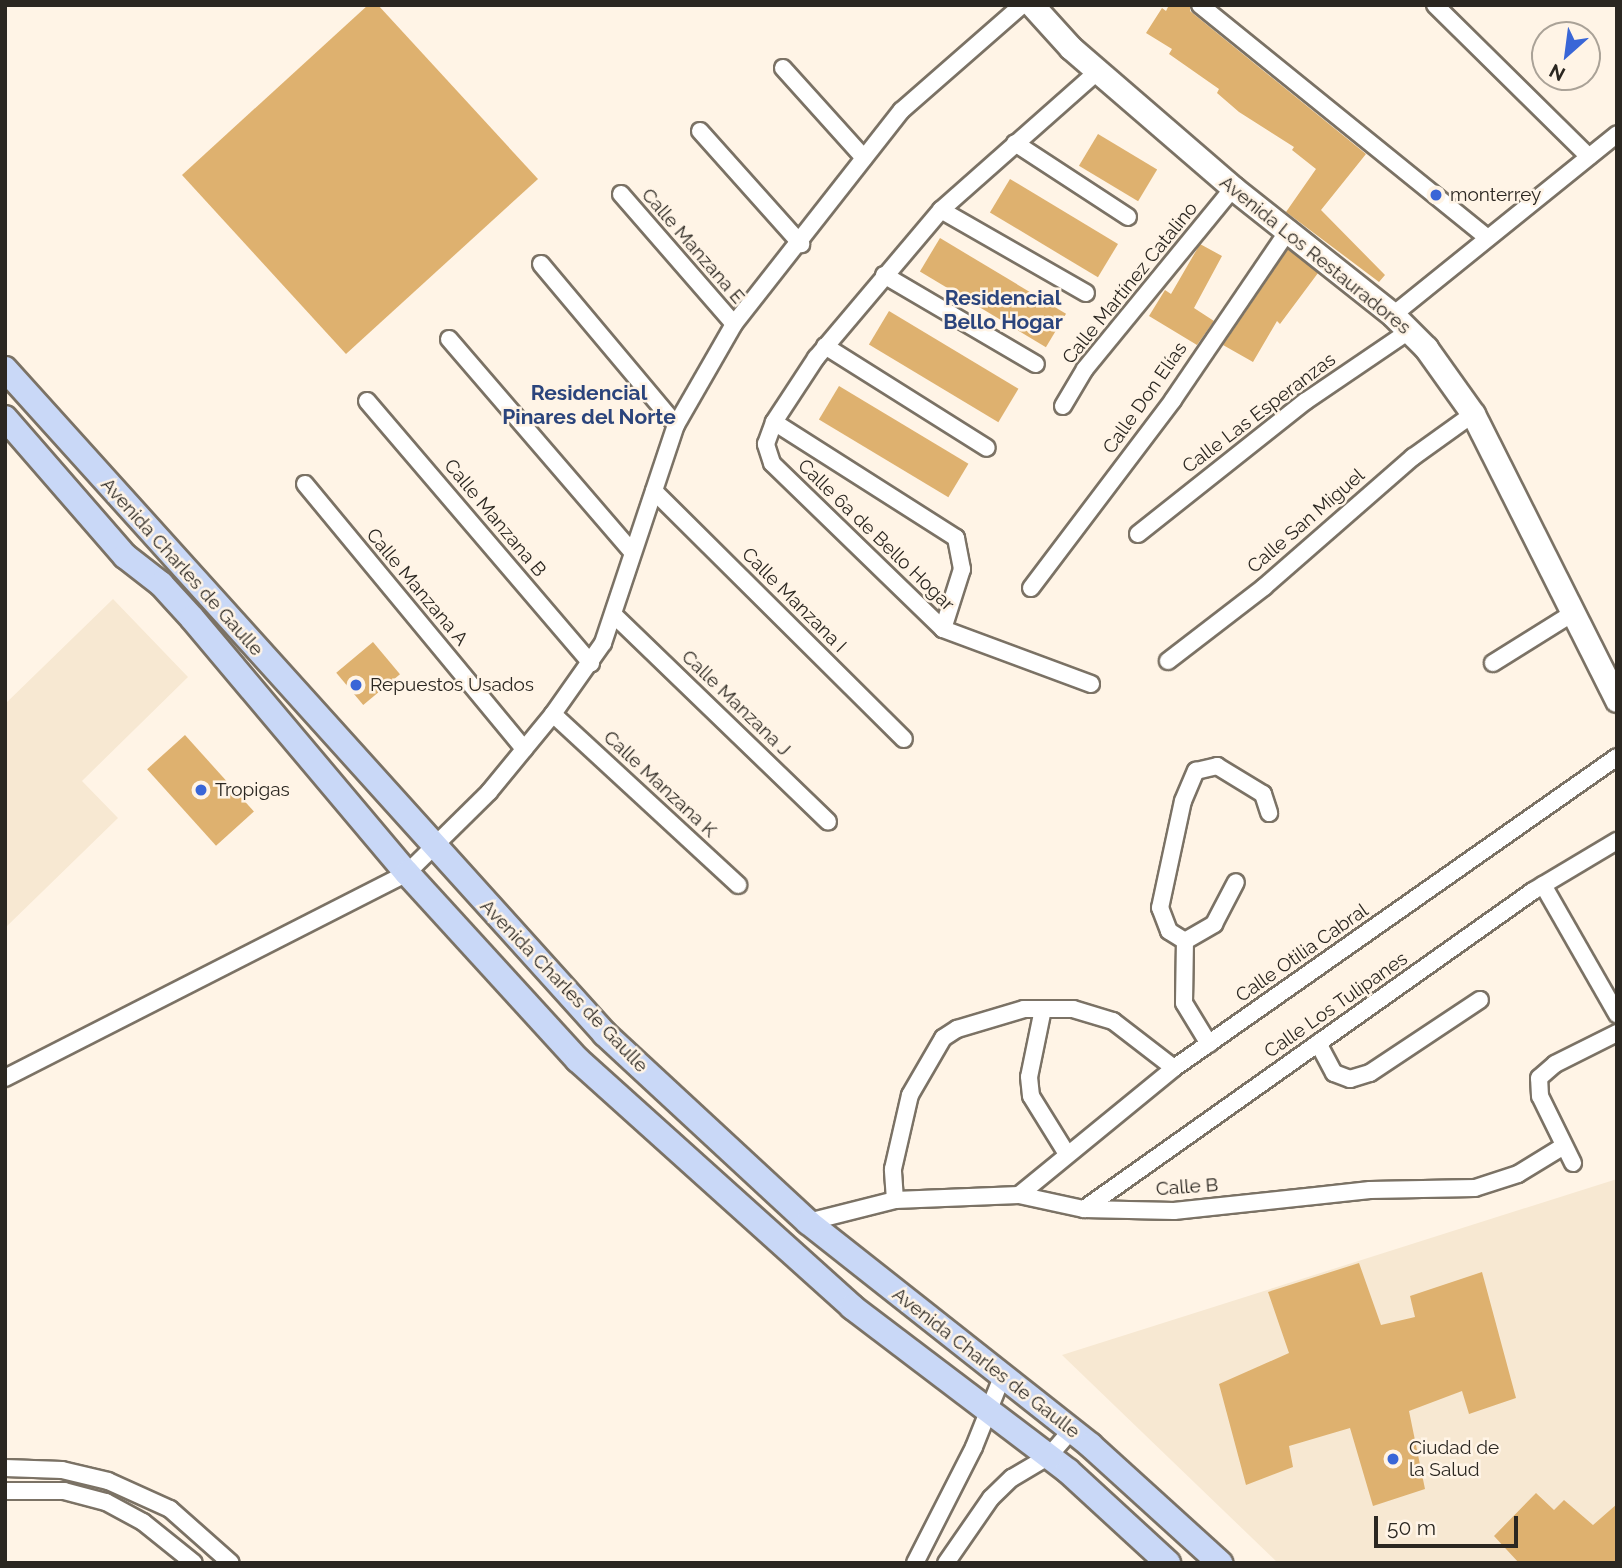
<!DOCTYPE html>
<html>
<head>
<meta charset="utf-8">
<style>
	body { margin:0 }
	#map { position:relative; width:1622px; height:1568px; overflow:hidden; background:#fff4e6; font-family:Raleway,sans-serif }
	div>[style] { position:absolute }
	.built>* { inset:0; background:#f7e8d2 }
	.building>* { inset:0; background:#deb16f; transform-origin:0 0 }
	.roads { filter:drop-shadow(2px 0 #7b7265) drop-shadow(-2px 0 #7b7265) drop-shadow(0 2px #7b7265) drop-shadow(0 -2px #7b7265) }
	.street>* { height:16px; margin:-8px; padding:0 8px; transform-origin:8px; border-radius:8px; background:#fff }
	.secondary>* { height:23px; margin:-11.5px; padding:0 11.5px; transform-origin:11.5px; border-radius:11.5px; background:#fff }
	.primary>* { height:24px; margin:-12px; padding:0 12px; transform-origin:12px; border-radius:12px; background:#c9d8f7 }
	.dots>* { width:19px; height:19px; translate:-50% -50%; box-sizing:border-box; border:4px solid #fff4e6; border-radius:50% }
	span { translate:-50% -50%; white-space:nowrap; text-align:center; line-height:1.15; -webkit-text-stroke:5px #fff4e6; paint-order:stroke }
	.poi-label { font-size:19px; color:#2b2721 }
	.left { translate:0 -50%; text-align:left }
	.street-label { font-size:19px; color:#2b2721 }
	.neighbourhood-label { font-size:21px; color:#2b447c; font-weight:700 }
	.frame { position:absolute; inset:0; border:7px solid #2b2721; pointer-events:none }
	.north { position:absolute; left:1531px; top:21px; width:70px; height:70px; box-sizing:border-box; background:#fff4e6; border:2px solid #aaa297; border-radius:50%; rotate:208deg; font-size:19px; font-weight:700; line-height:28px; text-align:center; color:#2b2721 }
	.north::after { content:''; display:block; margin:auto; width:24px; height:32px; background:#3966d7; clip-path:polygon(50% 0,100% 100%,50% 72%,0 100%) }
	.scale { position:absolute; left:1374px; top:1516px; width:144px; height:32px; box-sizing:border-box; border:4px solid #2b2721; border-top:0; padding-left:9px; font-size:21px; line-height:24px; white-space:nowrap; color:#2b2721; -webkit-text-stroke:5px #fff4e6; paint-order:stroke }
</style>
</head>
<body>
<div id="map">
	<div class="built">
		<div style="clip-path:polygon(113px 599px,188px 677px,82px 781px,118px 818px,5px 928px,5px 704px)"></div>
		<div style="clip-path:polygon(1617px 1179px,1617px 1563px,1278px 1563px,1062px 1355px)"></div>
	</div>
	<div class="building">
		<div style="clip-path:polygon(368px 5px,378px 5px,538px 179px,346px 354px,182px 175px)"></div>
		<div style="clip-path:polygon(1169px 5px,1190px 5px,1190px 11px,1366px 154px,1321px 210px,1385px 275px,1379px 282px,1286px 212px,1316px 169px,1292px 150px,1294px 147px,1239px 112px,1217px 93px,1219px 89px,1169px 54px,1172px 49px,1146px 33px,1162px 8px,1166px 11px)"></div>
		<div style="left:1098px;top:134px;width:69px;height:37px;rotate:31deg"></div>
		<div style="left:1010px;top:179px;width:126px;height:39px;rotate:31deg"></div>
		<div style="left:940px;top:238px;width:147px;height:39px;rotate:31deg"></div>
		<div style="clip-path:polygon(1200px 244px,1222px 256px,1194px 308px,1214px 321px,1197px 345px,1149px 316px,1165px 290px,1171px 294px)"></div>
		<div style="clip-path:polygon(1288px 249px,1318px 273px,1280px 324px,1277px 321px,1253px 362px,1223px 345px)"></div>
		<div style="left:889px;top:311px;width:151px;height:39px;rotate:31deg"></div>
		<div style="left:839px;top:386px;width:151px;height:39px;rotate:31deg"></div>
		<div style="left:373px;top:642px;width:42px;height:48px;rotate:50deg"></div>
		<div style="left:185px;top:735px;width:103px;height:51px;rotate:48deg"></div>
		<div style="clip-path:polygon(1359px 1263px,1381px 1325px,1415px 1317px,1410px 1296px,1482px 1272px,1516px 1398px,1469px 1414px,1462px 1391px,1409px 1411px,1425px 1489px,1373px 1506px,1350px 1428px,1289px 1446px,1293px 1467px,1246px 1485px,1219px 1384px,1289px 1353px,1268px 1292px)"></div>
		<div style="clip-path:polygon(1536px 1493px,1554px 1510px,1564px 1500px,1593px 1525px,1617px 1504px,1617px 1563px,1519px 1563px,1494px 1536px)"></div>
	</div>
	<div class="roads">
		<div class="street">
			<div style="left:1200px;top:5px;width:370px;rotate:39deg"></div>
			<div style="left:1435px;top:5px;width:216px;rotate:44.6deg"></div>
			<div style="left:783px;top:68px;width:121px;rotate:48deg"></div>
			<div style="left:700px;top:131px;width:152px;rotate:48.2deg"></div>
			<div style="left:1015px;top:143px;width:135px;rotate:33.2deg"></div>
			<div style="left:621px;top:194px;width:172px;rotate:49deg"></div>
			<div style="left:941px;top:210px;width:167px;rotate:29.8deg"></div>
			<div style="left:541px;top:264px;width:210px;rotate:50deg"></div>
			<div style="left:884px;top:275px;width:176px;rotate:30.4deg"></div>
			<div style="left:1393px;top:315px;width:288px;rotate:-38.9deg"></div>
			<div style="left:449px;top:339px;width:281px;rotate:49.3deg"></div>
			<div style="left:825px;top:346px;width:191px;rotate:32.2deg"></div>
			<div style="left:367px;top:401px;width:345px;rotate:49.5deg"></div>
			<div style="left:1063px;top:406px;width:43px;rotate:-59.3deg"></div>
			<div style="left:1085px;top:369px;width:234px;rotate:-50.7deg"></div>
			<div style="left:774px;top:422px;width:216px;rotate:32.5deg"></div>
			<div style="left:956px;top:538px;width:32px;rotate:79deg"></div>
			<div style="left:962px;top:569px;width:63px;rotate:107.6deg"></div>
			<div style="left:305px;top:484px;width:344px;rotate:50.4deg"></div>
			<div style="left:654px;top:491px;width:352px;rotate:44.8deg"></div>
			<div style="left:1138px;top:534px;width:214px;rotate:-38.4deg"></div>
			<div style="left:1306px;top:401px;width:125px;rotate:-34.2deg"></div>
			<div style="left:1031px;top:588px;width:236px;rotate:-52.9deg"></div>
			<div style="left:1173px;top:400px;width:207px;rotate:-55.8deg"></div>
			<div style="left:615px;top:616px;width:296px;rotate:44deg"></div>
			<div style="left:1168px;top:661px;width:121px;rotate:-37.6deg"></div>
			<div style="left:1264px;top:587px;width:198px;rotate:-41.1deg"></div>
			<div style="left:1413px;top:457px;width:74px;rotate:-35.6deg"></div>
			<div style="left:1493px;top:663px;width:94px;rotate:-32deg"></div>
			<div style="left:1091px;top:684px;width:158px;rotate:-159.6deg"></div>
			<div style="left:943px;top:629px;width:238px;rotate:-135.9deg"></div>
			<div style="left:772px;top:463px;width:20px;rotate:-108deg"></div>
			<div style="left:766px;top:444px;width:23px;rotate:-70deg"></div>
			<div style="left:774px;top:422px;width:77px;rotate:-56.7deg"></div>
			<div style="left:816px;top:358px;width:194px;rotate:-49.8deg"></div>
			<div style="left:941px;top:210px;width:210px;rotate:-41.5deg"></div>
			<div style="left:553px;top:714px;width:252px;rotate:42.7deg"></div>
			<div style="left:1543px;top:885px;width:149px;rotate:60.2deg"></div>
			<div style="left:1185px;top:941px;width:34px;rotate:-30deg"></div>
			<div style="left:1214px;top:924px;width:47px;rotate:-62.4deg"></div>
			<div style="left:1043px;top:1009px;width:69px;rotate:101.6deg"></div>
			<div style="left:1029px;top:1077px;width:19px;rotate:84deg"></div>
			<div style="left:1031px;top:1096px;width:68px;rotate:58.2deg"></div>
			<div style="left:1318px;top:1043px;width:34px;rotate:62deg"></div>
			<div style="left:1334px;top:1073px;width:17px;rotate:21deg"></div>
			<div style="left:1350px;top:1079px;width:21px;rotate:-17deg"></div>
			<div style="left:1370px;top:1073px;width:132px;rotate:-33.6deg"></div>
			<div style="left:1209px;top:1044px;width:48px;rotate:-121.4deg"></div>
			<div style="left:1184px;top:1003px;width:62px;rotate:-89.1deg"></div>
			<div style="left:1185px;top:941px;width:19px;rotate:-148deg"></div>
			<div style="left:1169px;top:931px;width:25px;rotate:-111deg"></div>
			<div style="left:1160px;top:908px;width:109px;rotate:-77.9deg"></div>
			<div style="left:1183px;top:801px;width:33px;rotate:-67deg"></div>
			<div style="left:1196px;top:771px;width:22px;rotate:-13deg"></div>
			<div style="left:1217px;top:766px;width:54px;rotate:31.3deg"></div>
			<div style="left:1263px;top:794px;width:20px;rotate:72deg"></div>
			<div style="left:5px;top:1078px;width:451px;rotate:-27deg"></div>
			<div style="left:407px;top:873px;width:115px;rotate:-44.6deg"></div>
			<div style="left:489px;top:792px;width:101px;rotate:-50.6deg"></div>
			<div style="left:553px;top:714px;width:87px;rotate:-54.8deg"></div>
			<div style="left:603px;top:643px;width:230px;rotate:-71.5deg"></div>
			<div style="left:676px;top:425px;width:116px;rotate:-60.1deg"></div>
			<div style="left:734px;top:324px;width:271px;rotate:-51.9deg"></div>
			<div style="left:901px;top:111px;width:161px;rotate:-41.2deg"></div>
			<div style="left:1573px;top:1163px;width:75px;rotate:-116.2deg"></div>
			<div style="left:1540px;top:1096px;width:18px;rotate:-93deg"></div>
			<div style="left:1539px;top:1078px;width:21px;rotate:-41deg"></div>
			<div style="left:1555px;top:1064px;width:69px;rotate:-26.6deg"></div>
			<div style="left:1019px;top:1195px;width:200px;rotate:-39.3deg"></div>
			<div style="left:1174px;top:1068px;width:541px;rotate:-35.07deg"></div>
			<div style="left:895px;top:1200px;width:31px;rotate:-94deg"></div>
			<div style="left:893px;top:1169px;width:76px;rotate:-77.1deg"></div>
			<div style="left:910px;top:1095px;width:66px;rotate:-59.9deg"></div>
			<div style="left:943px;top:1038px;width:17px;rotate:-33deg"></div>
			<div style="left:957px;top:1029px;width:70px;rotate:-16.6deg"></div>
			<div style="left:1024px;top:1009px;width:49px"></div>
			<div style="left:1073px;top:1009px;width:42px;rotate:16.7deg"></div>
			<div style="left:1113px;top:1021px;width:77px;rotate:37.6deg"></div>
			<div style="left:1084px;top:1209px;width:550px;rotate:-35.31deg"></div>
			<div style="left:1533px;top:891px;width:98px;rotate:-30.8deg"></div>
			<div style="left:808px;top:1222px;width:90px;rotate:-14.2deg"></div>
			<div style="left:895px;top:1200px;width:124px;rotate:-2.3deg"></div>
			<div style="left:1019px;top:1195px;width:66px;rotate:12.2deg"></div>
			<div style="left:1084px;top:1209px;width:90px;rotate:1.3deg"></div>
			<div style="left:1174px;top:1211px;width:197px;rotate:-6.1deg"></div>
			<div style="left:1370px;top:1190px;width:105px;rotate:-1.1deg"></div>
			<div style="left:1475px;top:1188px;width:45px;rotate:-18deg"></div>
			<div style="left:1518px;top:1174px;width:52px;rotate:-31.5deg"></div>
			<div style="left:5px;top:1468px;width:57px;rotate:2deg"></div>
			<div style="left:62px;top:1470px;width:47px;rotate:13.4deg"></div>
			<div style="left:108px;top:1481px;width:68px;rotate:24.3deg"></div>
			<div style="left:170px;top:1509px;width:81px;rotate:41.5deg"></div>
			<div style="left:5px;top:1491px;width:59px"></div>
			<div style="left:64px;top:1491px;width:43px;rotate:14.7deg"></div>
			<div style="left:106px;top:1502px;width:42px;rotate:28.4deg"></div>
			<div style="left:143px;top:1522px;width:65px;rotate:38.8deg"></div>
			<div style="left:915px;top:1563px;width:130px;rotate:-63deg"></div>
			<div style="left:974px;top:1447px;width:75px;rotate:-68.2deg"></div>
			<div style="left:946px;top:1563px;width:79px;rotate:-55.3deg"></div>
			<div style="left:991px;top:1498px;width:29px;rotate:-44deg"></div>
			<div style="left:1012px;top:1478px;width:43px;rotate:-30.7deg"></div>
			<div style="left:1049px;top:1456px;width:33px;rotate:-49deg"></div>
		</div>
		<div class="secondary">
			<div style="left:1032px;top:5px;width:58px;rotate:47.8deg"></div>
			<div style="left:1071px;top:48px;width:214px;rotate:40.8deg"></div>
			<div style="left:1233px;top:188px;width:204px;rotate:38.4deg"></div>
			<div style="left:1393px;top:315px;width:47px;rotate:45deg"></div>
			<div style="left:1426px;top:348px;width:81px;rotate:54.5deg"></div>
			<div style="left:1473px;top:414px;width:320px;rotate:63.3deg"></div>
		</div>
		<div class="primary">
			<div style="left:5px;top:369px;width:896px;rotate:47.94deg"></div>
			<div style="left:605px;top:1034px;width:277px;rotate:42.8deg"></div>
			<div style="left:808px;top:1222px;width:360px;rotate:38.3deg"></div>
			<div style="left:1090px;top:1445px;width:176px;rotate:42.2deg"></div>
			<div style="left:5px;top:418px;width:183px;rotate:49deg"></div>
			<div style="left:125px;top:556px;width:46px;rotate:37.9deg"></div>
			<div style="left:161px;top:584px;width:46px;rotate:47.6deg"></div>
			<div style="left:192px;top:618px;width:334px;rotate:49.9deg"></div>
			<div style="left:407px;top:873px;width:253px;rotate:47.6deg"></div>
			<div style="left:578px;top:1060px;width:369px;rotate:42deg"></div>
			<div style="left:852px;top:1307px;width:271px;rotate:37.2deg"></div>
			<div style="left:1068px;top:1471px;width:136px;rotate:42.6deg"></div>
		</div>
	</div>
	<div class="dots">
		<div style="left:1436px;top:195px;background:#3966d7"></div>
		<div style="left:356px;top:685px;background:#3966d7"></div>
		<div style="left:201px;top:790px;background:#3966d7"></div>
		<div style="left:1393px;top:1459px;background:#3966d7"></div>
	</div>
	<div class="poi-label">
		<span class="left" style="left:1450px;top:195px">monterrey</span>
		<span class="left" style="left:370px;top:685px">Repuestos Usados</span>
		<span class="left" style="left:215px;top:790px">Tropigas</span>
		<span class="left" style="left:1409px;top:1459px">Ciudad de<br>la Salud</span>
	</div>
	<div class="street-label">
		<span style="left:693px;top:246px;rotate:49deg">Calle Manzana E</span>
		<span style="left:1315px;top:255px;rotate:39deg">Avenida Los Restauradores</span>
		<span style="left:1130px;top:283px;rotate:-51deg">Calle Martínez Catalino</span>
		<span style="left:1145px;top:398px;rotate:-55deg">Calle Don Elías</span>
		<span style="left:1259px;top:413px;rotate:-37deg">Calle Las Esperanzas</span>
		<span style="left:495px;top:518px;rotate:50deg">Calle Manzana B</span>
		<span style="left:1306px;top:521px;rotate:-41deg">Calle San Miguel</span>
		<span style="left:876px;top:535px;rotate:44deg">Calle 6a de Bello Hogar</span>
		<span style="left:182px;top:567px;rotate:48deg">Avenida Charles de Gaulle</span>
		<span style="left:417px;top:587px;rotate:50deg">Calle Manzana A</span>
		<span style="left:794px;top:600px;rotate:45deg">Calle Manzana I</span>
		<span style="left:736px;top:703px;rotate:44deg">Calle Manzana J</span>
		<span style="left:660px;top:784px;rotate:43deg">Calle Manzana K</span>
		<span style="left:1302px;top:953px;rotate:-35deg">Calle Otilia Cabral</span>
		<span style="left:564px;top:986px;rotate:46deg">Avenida Charles de Gaulle</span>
		<span style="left:1336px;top:1005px;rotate:-35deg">Calle Los Tulipanes</span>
		<span style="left:1187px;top:1187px;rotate:-4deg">Calle B</span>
		<span style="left:986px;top:1363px;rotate:38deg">Avenida Charles de Gaulle</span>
	</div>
	<div class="neighbourhood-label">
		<span style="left:1003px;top:310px">Residencial<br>Bello Hogar</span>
		<span style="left:589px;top:405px">Residencial<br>Pinares del Norte</span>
	</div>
	<div class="frame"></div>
	<div class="north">N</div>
	<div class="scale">50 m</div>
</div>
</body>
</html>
